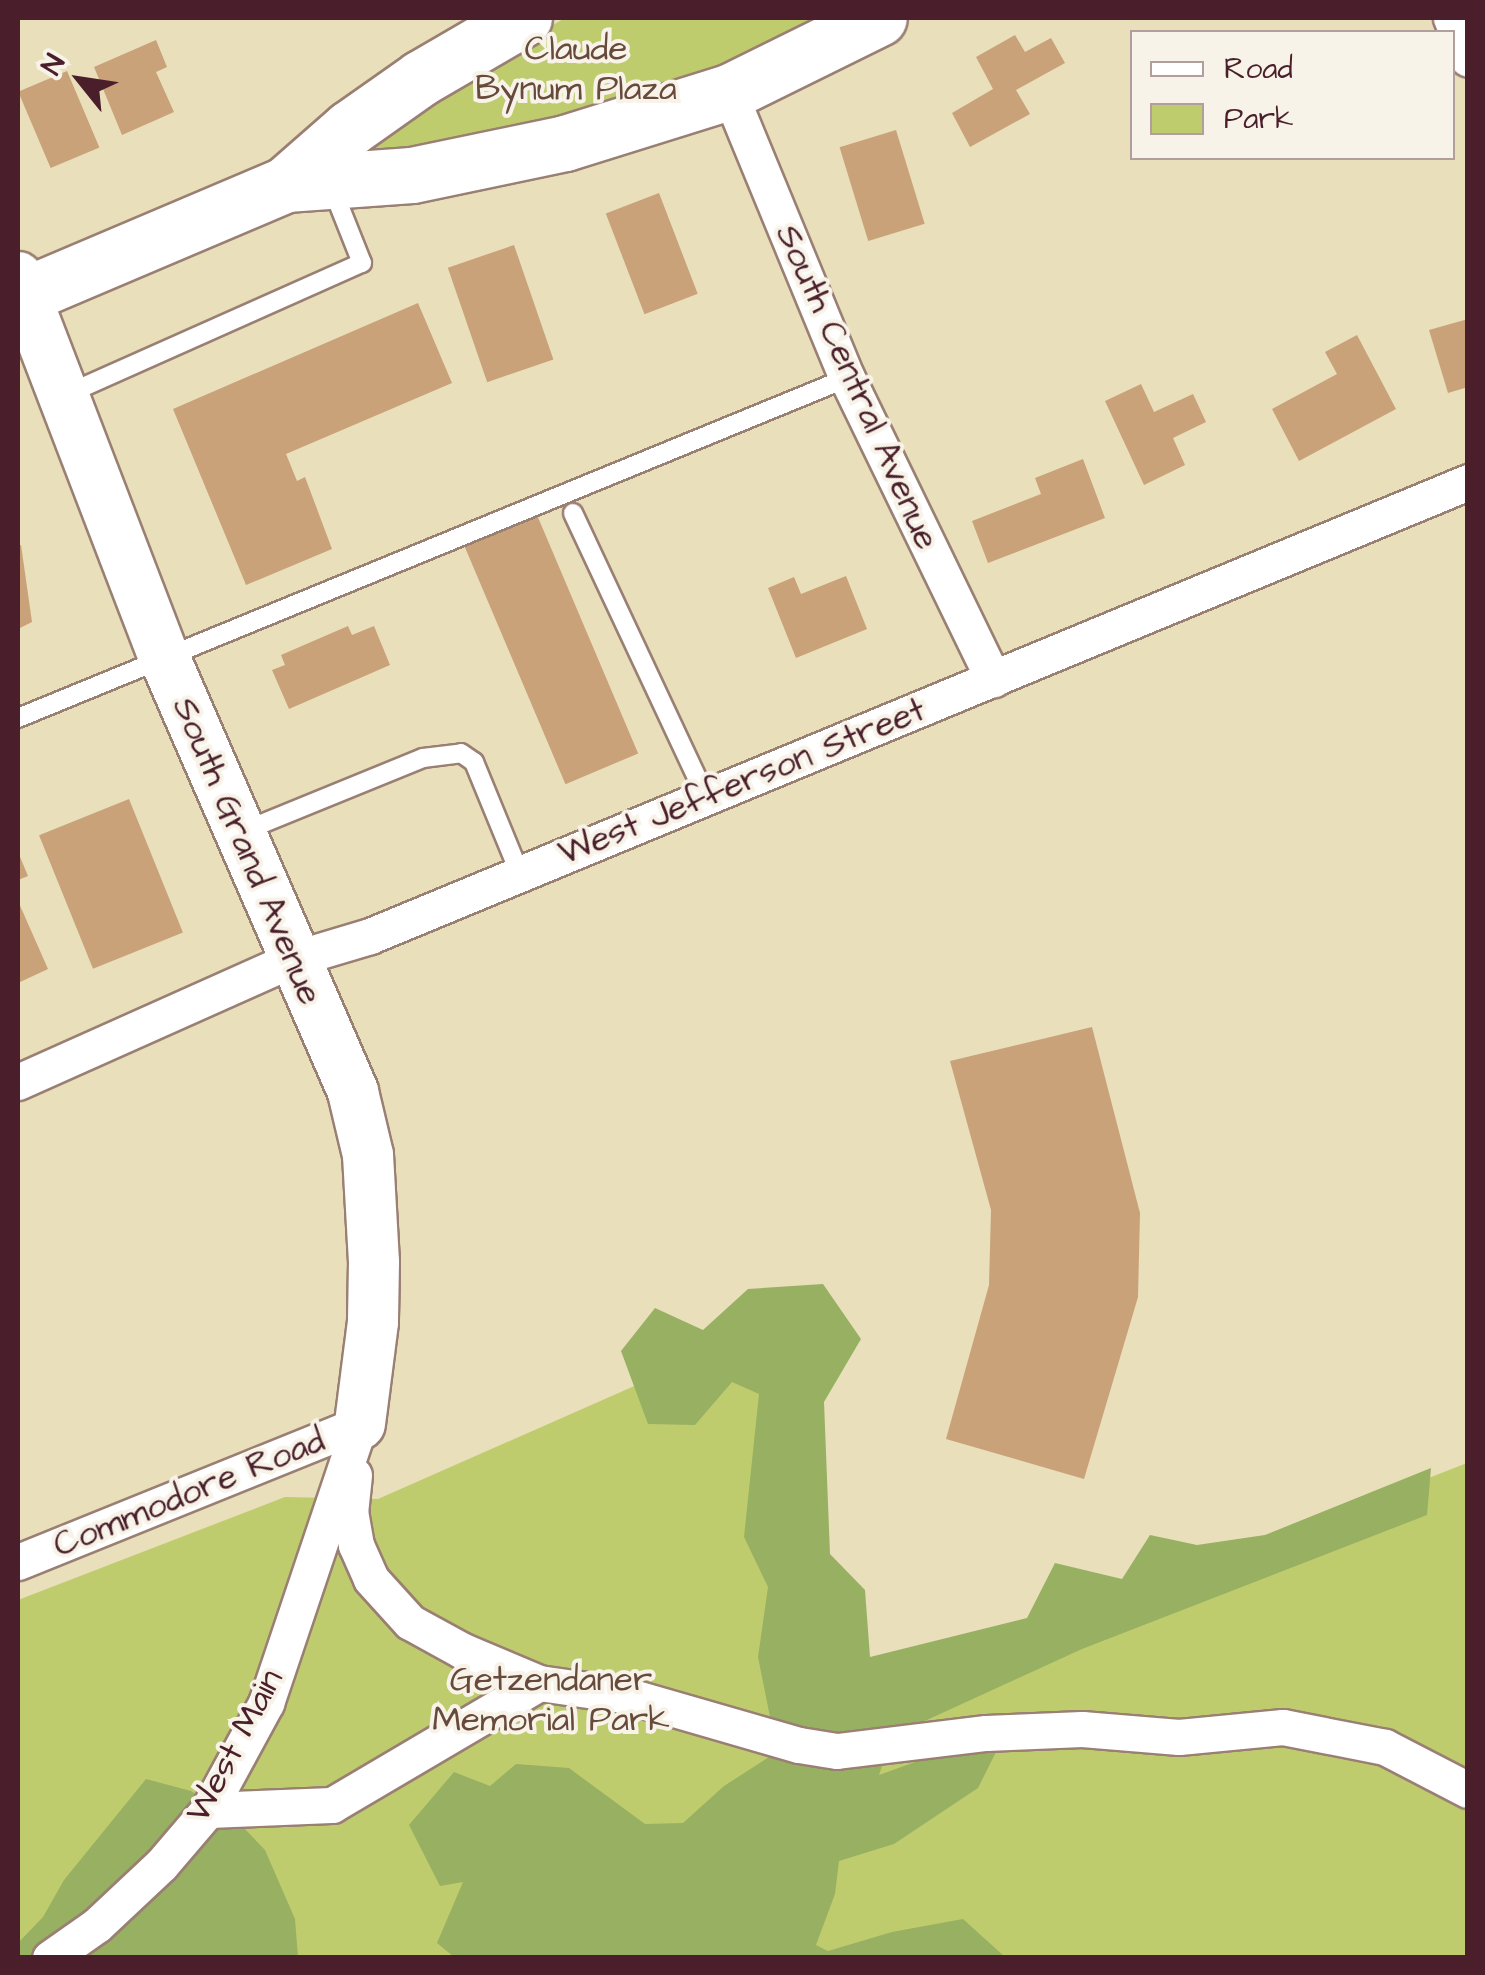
<!DOCTYPE html>
<html>
<head>
<meta charset="utf-8">
<style>
	body { margin:0 }
	#map { position:relative; width:1485px; height:1975px; overflow:hidden; background:#e9dfbb; font-family:"Architects Daughter",sans-serif }
	div>[style] { position:absolute }
	.green>* { inset:0; background:#bfcc6e }
	.forest>* { inset:0; background:#97b061 }
	.building>* { inset:0; background:#c9a279; transform-origin:0 0 }
	.roads { filter:drop-shadow(2px 0 #9a7f73) drop-shadow(-2px 0 #9a7f73) drop-shadow(0 2px #9a7f73) drop-shadow(0 -2px #9a7f73) }
	.lane>* { height:18px; margin:-9px; padding:0 9px; transform-origin:9px; border-radius:9px; background:#fff }
	.street>* { height:35px; margin:-17.5px; padding:0 17.5px; transform-origin:17.5px; border-radius:17.5px; background:#fff }
	.secondary>* { height:50px; margin:-25px; padding:0 25px; transform-origin:25px; border-radius:25px; background:#fff }
	.primary>* { height:55px; margin:-27.5px; padding:0 27.5px; transform-origin:27.5px; border-radius:27.5px; background:#fff }
	span { translate:-50% -50%; white-space:nowrap; text-align:center; line-height:1.15; -webkit-text-stroke:8px #f7f3e8; paint-order:stroke }
	.park-label { font-size:35px; color:#674a3c }
	.street-label { font-size:35px; color:#4a1f2b }
	.frame { position:absolute; inset:0; border:20px solid #4a1f2b; pointer-events:none }
	.legend { position:absolute; left:1130px; top:30px; width:325px; height:130px; box-sizing:border-box; background:#f7f3e8; border:2px solid #b29e9c; margin:0; padding:12px 18px; list-style:none; font-size:30px; color:#4a1f2b }
	.legend li { display:flex; align-items:center; gap:20px; height:50px }
	.legend b { width:50px; border:2px solid #b29e9c }
	.north { position:absolute; left:30px; top:30px; width:100px; height:100px; -webkit-text-stroke:8px #f7f3e8; paint-order:stroke; rotate:300deg; font-size:28px; font-weight:700; line-height:40px; text-align:center; color:#4a1f2b }
	.north::after { content:''; display:block; margin:auto; width:35px; height:45px; background:#4a1f2b; clip-path:polygon(50% 0,100% 100%,50% 72%,0 100%) }
</style>
</head>
<body>
<div id="map">
	<div class="green">
		<div style="clip-path:polygon(565px 18px,839px 18px,638px 106px,354px 160px,350px 152px,461px 78px)"></div>
		<div style="clip-path:polygon(804px 1311px,808px 1720px,1467px 1463px,1467px 1957px,18px 1958px,18px 1600px,285px 1497px,378px 1499px)"></div>
	</div>
	<div class="forest">
		<div style="clip-path:polygon(823px 1284px,861px 1339px,824px 1402px,830px 1554px,865px 1590px,870px 1657px,1027px 1618px,1055px 1563px,1122px 1579px,1150px 1535px,1197px 1545px,1265px 1535px,1431px 1468px,1427px 1515px,1082px 1649px,892px 1736px,879px 1775px,940px 1753px,998px 1748px,978px 1788px,894px 1844px,839px 1861px,835px 1894px,816px 1945px,828px 1951px,892px 1932px,963px 1919px,1005px 1957px,454px 1957px,437px 1943px,463px 1882px,440px 1886px,409px 1825px,454px 1772px,490px 1786px,516px 1764px,569px 1768px,645px 1824px,683px 1823px,724px 1786px,777px 1752px,758px 1657px,768px 1587px,744px 1537px,759px 1394px,732px 1382px,695px 1425px,648px 1424px,621px 1351px,655px 1308px,703px 1330px,748px 1289px)"></div>
		<div style="clip-path:polygon(146px 1779px,191px 1791px,242px 1826px,265px 1850px,295px 1919px,298px 1957px,18px 1957px,18px 1943px,43px 1917px,64px 1880px)"></div>
	</div>
	<div class="building">
		<div style="clip-path:polygon(1015px 35px,1025px 52px,1051px 38px,1065px 63px,1016px 90px,1030px 114px,970px 147px,952px 113px,993px 89px,976px 57px)"></div>
		<div style="clip-path:polygon(156px 40px,167px 67px,156px 72px,174px 112px,122px 135px,94px 67px)"></div>
		<div style="left:67px;top:71px;width:83px;height:53px;rotate:67deg"></div>
		<div style="left:896px;top:130px;width:98px;height:59px;rotate:73deg"></div>
		<div style="left:659px;top:193px;width:108px;height:57px;rotate:69deg"></div>
		<div style="left:514px;top:245px;width:121px;height:70px;rotate:71deg"></div>
		<div style="clip-path:polygon(418px 303px,452px 383px,286px 454px,297px 481px,305px 477px,332px 549px,246px 585px,173px 409px)"></div>
		<div style="clip-path:polygon(1468px 319px,1468px 387px,1448px 393px,1429px 330px)"></div>
		<div style="clip-path:polygon(1357px 335px,1396px 409px,1299px 461px,1272px 409px,1337px 374px,1325px 352px)"></div>
		<div style="clip-path:polygon(1141px 384px,1154px 412px,1193px 394px,1206px 422px,1173px 438px,1185px 465px,1144px 485px,1105px 401px)"></div>
		<div style="clip-path:polygon(1083px 459px,1105px 518px,988px 563px,972px 521px,1041px 494px,1035px 478px)"></div>
		<div style="left:537px;top:515px;width:259px;height:79px;rotate:67deg"></div>
		<div style="clip-path:polygon(21px 545px,32px 622px,18px 629px,18px 546px)"></div>
		<div style="clip-path:polygon(846px 576px,867px 629px,796px 658px,768px 588px,794px 577px,801px 594px)"></div>
		<div style="clip-path:polygon(348px 626px,352px 635px,374px 626px,390px 665px,289px 709px,272px 670px,285px 665px,281px 655px)"></div>
		<div style="left:129px;top:799px;width:144px;height:97px;rotate:68deg"></div>
		<div style="clip-path:polygon(18px 852px,28px 876px,18px 880px)"></div>
		<div style="clip-path:polygon(18px 901px,48px 969px,18px 983px)"></div>
		<div style="clip-path:polygon(1092px 1027px,1140px 1213px,1138px 1297px,1084px 1479px,946px 1439px,989px 1285px,991px 1210px,950px 1061px)"></div>
	</div>
	<div class="roads">
		<div class="lane">
			<div style="left:65px;top:395px;width:325px;rotate:-24deg"></div>
			<div style="left:362px;top:263px;width:84px;rotate:-111.7deg"></div>
			<div style="left:573px;top:513px;width:314px;rotate:64.9deg"></div>
			<div style="left:18px;top:718px;width:896px;rotate:-22.3deg"></div>
			<div style="left:244px;top:831px;width:193px;rotate:-22.2deg"></div>
			<div style="left:423px;top:758px;width:38px;rotate:-7deg"></div>
			<div style="left:461px;top:753px;width:16px;rotate:35deg"></div>
			<div style="left:474px;top:762px;width:121px;rotate:67.7deg"></div>
		</div>
		<div class="street">
			<div style="left:1451px;top:18px;width:44px;rotate:67.5deg"></div>
			<div style="left:729px;top:92px;width:309px;rotate:67.6deg"></div>
			<div style="left:847px;top:378px;width:335px;rotate:64.1deg"></div>
			<div style="left:18px;top:1082px;width:301px;rotate:-24.1deg"></div>
			<div style="left:293px;top:959px;width:80px;rotate:-16.6deg"></div>
			<div style="left:370px;top:936px;width:1188px;rotate:-22.46deg"></div>
			<div style="left:354px;top:1475px;width:36px;rotate:96deg"></div>
			<div style="left:350px;top:1511px;width:35px;rotate:80deg"></div>
			<div style="left:356px;top:1545px;width:37px;rotate:66deg"></div>
			<div style="left:371px;top:1579px;width:58px;rotate:47.8deg"></div>
			<div style="left:410px;top:1622px;width:60px;rotate:28.7deg"></div>
			<div style="left:463px;top:1651px;width:82px;rotate:22.8deg"></div>
			<div style="left:18px;top:1562px;width:369px;rotate:-22deg"></div>
			<div style="left:208px;top:1810px;width:124px;rotate:-2.3deg"></div>
			<div style="left:332px;top:1805px;width:240px;rotate:-30.5deg"></div>
			<div style="left:539px;top:1683px;width:91px;rotate:8.2deg"></div>
			<div style="left:629px;top:1696px;width:177px;rotate:16.1deg"></div>
			<div style="left:799px;top:1745px;width:38px;rotate:9deg"></div>
			<div style="left:837px;top:1751px;width:150px;rotate:-6.9deg"></div>
			<div style="left:986px;top:1733px;width:96px;rotate:-2.4deg"></div>
			<div style="left:1082px;top:1729px;width:97px;rotate:4.7deg"></div>
			<div style="left:1179px;top:1737px;width:104px;rotate:-5.5deg"></div>
			<div style="left:1283px;top:1727px;width:104px;rotate:11.1deg"></div>
			<div style="left:1385px;top:1747px;width:93px;rotate:27.4deg"></div>
			<div style="left:50px;top:1958px;width:57px;rotate:-35.1deg"></div>
			<div style="left:97px;top:1925px;width:88px;rotate:-43.2deg"></div>
			<div style="left:161px;top:1865px;width:72px;rotate:-49.5deg"></div>
			<div style="left:208px;top:1810px;width:122px;rotate:-61.5deg"></div>
			<div style="left:266px;top:1703px;width:294px;rotate:-71.4deg"></div>
		</div>
		<div class="secondary">
			<div style="left:18px;top:277px;width:409px;rotate:69deg"></div>
			<div style="left:165px;top:659px;width:472px;rotate:66.5deg"></div>
			<div style="left:353px;top:1092px;width:65px;rotate:76.6deg"></div>
			<div style="left:368px;top:1155px;width:107px;rotate:86.8deg"></div>
			<div style="left:374px;top:1262px;width:60px;rotate:91deg"></div>
			<div style="left:373px;top:1322px;width:103px;rotate:97.3deg"></div>
		</div>
		<div class="primary">
			<div style="left:286px;top:184px;width:126px;rotate:-4.1deg"></div>
			<div style="left:412px;top:175px;width:156px;rotate:-11.8deg"></div>
			<div style="left:565px;top:143px;width:172px;rotate:-17.3deg"></div>
			<div style="left:729px;top:92px;width:167px;rotate:-26.3deg"></div>
			<div style="left:18px;top:298px;width:291px;rotate:-23deg"></div>
			<div style="left:286px;top:184px;width:85px;rotate:-41.2deg"></div>
			<div style="left:350px;top:128px;width:87px;rotate:-35.2deg"></div>
			<div style="left:421px;top:78px;width:119px;rotate:-30.2deg"></div>
		</div>
	</div>
	<div class="park-label">
		<span style="left:576px;top:69px">Claude<br>Bynum Plaza</span>
		<span style="left:551px;top:1700px">Getzendaner<br>Memorial Park</span>
	</div>
	<div class="street-label">
		<span style="left:857px;top:387px;rotate:66deg">South Central Avenue</span>
		<span style="left:742px;top:782px;rotate:-22deg">West Jefferson Street</span>
		<span style="left:247px;top:851px;rotate:67deg">South Grand Avenue</span>
		<span style="left:189px;top:1493px;rotate:-22deg">Commodore Road</span>
		<span style="left:235px;top:1746px;rotate:-62deg">West Main</span>
	</div>
	<div class="frame"></div>
	<ul class="legend">
	<li><b style="height:12px;background:#fff"></b>Road</li>
	<li><b style="height:28px;background:#bfcc6e"></b>Park</li>
	</ul>
	<div class="north">N</div>
</div>
</body>
</html>
